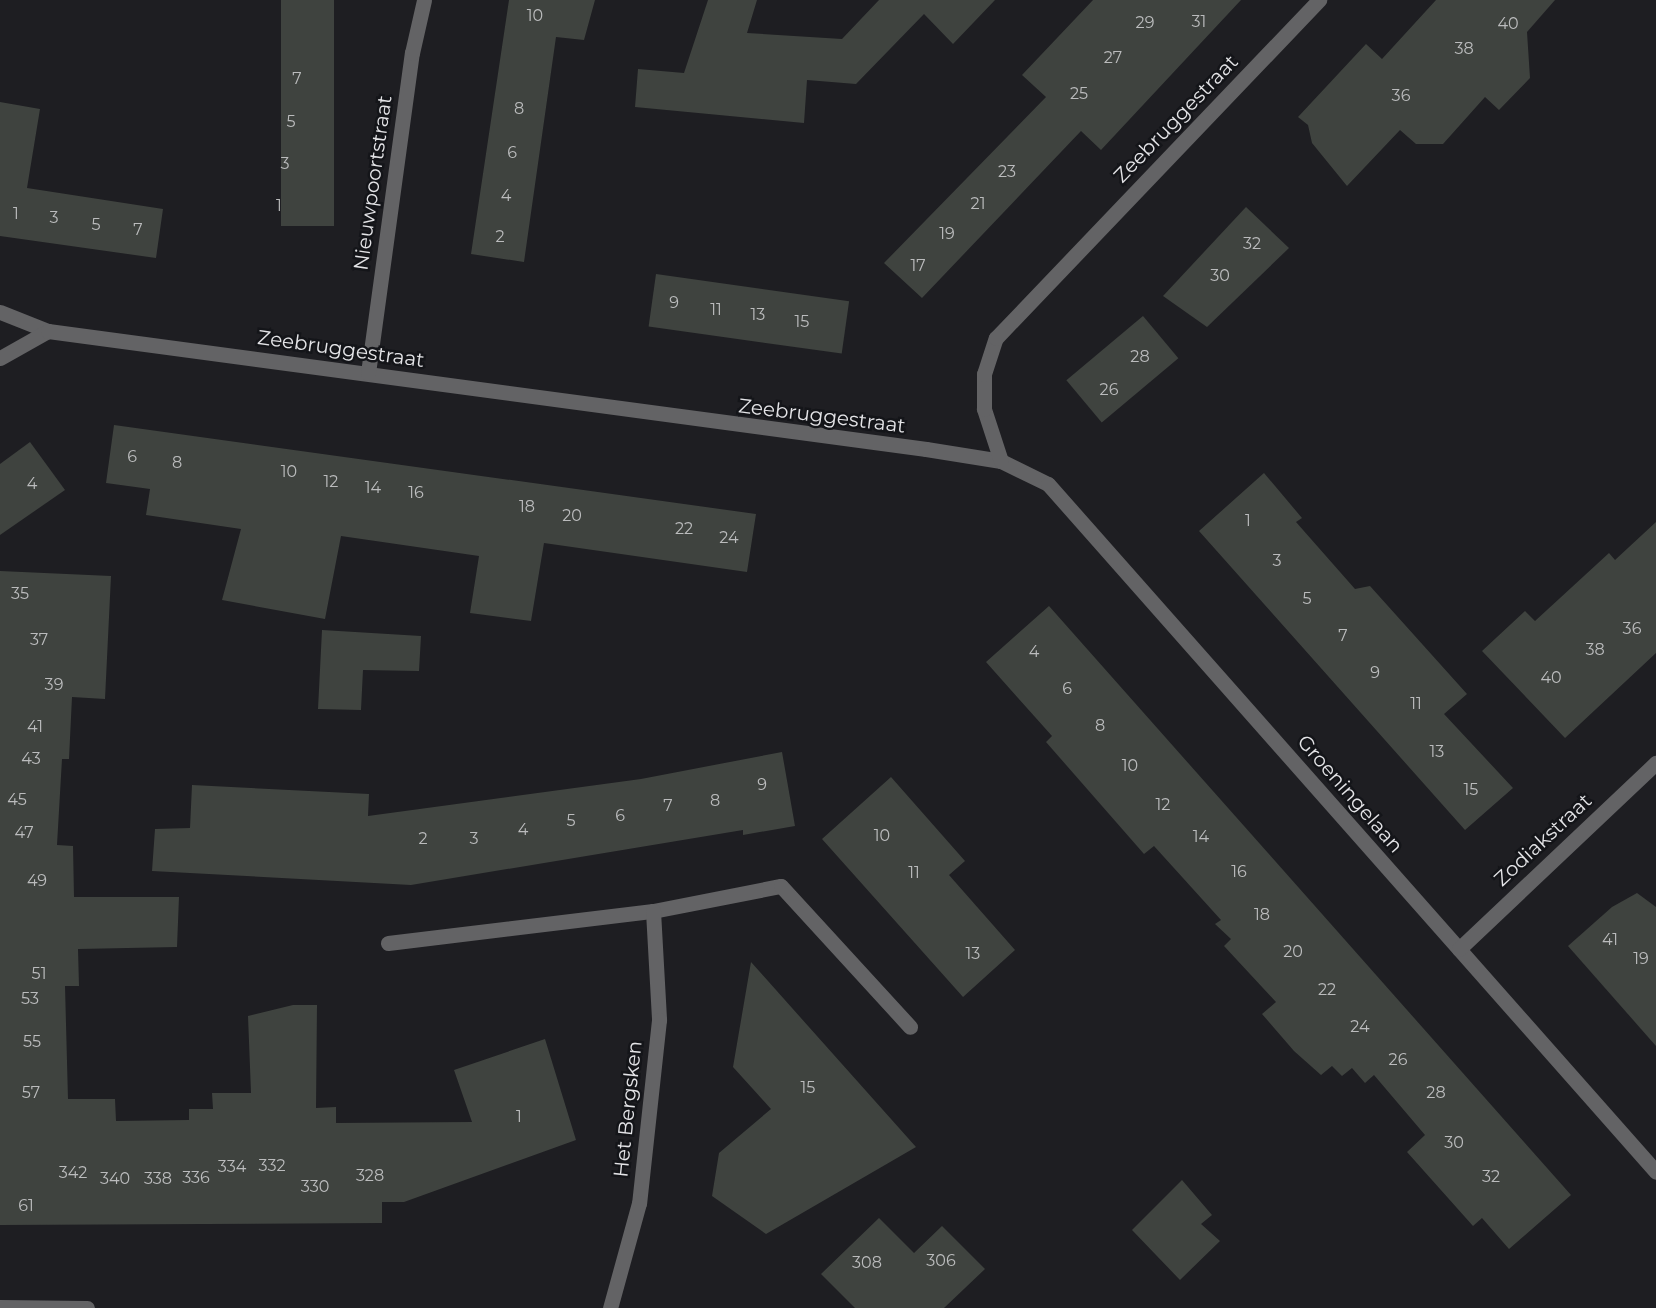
<!DOCTYPE html>
<html>
<head>
<meta charset="utf-8">
<style>
	body { margin:0 }
	#map { position:relative; width:1656px; height:1308px; overflow:hidden; background:#1e1e22; font-family:Montserrat,sans-serif }
	div>[style] { position:absolute }
	.building>* { inset:0; background:#3f433f; transform-origin:0 0 }
	.street>* { height:15px; margin:-7.5px; padding:0 7.5px; transform-origin:7.5px; border-radius:7.5px; background:#636365 }
	span { translate:-50% -50%; white-space:nowrap; text-align:center; line-height:1.15; -webkit-text-stroke:5px #141519; paint-order:stroke }
	.number-label { font-size:16px; color:#bbbcbd }
	.number-label span { -webkit-text-stroke-width:0 }
	.street-label { font-size:20px; color:#e4e4e7 }
</style>
</head>
<body>
<div id="map">
	<div class="building">
		<div style="left:281px;top:0;width:53px;height:226px"></div>
		<div style="clip-path:polygon(509px 0,595px 0,584px 40px,556px 37px,524px 262px,471px 254px)"></div>
		<div style="clip-path:polygon(708px 0,757px 0,747px 33px,842px 39px,879px 0,995px 0,953px 44px,924px 14px,856px 84px,807px 80px,804px 123px,635px 107px,638px 69px,684px 73px)"></div>
		<div style="clip-path:polygon(1093px 0,1241px 0,1101px 150px,1081px 131px,922px 298px,884px 263px,1046px 97px,1022px 75px)"></div>
		<div style="clip-path:polygon(1436px 0,1555px 0,1527px 32px,1530px 78px,1499px 110px,1485px 97px,1443px 144px,1416px 144px,1400px 130px,1347px 186px,1312px 143px,1308px 125px,1298px 117px,1366px 44px,1382px 59px)"></div>
		<div style="clip-path:polygon(0 102px,40px 109px,27px 188px,163px 209px,156px 258px,0 236px)"></div>
		<div style="clip-path:polygon(1246px 207px,1289px 248px,1207px 327px,1163px 296px)"></div>
		<div style="left:656px;top:274px;width:195px;height:53px;rotate:8deg"></div>
		<div style="left:1143px;top:316px;width:55px;height:100px;rotate:50deg"></div>
		<div style="clip-path:polygon(114px 425px,756px 514px,747px 572px,544px 543px,531px 621px,470px 613px,479px 556px,341px 536px,325px 619px,222px 600px,241px 529px,146px 515px,150px 489px,106px 483px)"></div>
		<div style="clip-path:polygon(30px 442px,65px 490px,0 535px,0 464px)"></div>
		<div style="clip-path:polygon(1264px 473px,1302px 518px,1296px 522px,1355px 589px,1370px 586px,1467px 694px,1444px 714px,1513px 788px,1465px 830px,1199px 531px)"></div>
		<div style="clip-path:polygon(1656px 522px,1656px 653px,1565px 738px,1482px 651px,1525px 611px,1535px 621px,1609px 553px,1615px 560px)"></div>
		<div style="clip-path:polygon(0 571px,111px 576px,105px 699px,72px 697px,69px 759px,62px 759px,57px 845px,73px 846px,74px 897px,179px 897px,177px 947px,78px 949px,79px 986px,65px 986px,68px 1099px,115px 1099px,116px 1121px,189px 1120px,189px 1109px,213px 1109px,212px 1093px,251px 1093px,248px 1016px,293px 1005px,317px 1005px,316px 1108px,336px 1107px,336px 1123px,472px 1122px,454px 1070px,545px 1039px,576px 1140px,404px 1202px,382px 1202px,382px 1223px,0 1225px)"></div>
		<div style="clip-path:polygon(1049px 606px,1571px 1195px,1509px 1249px,1482px 1218px,1473px 1226px,1407px 1152px,1425px 1135px,1374px 1075px,1365px 1083px,1352px 1068px,1342px 1076px,1332px 1066px,1321px 1075px,1294px 1051px,1262px 1014px,1276px 1002px,1224px 946px,1231px 939px,1215px 924px,1221px 920px,1154px 846px,1144px 854px,1046px 742px,1052px 736px,986px 662px)"></div>
		<div style="clip-path:polygon(322px 630px,421px 636px,419px 671px,363px 670px,361px 710px,318px 709px)"></div>
		<div style="clip-path:polygon(782px 752px,795px 826px,743px 835px,743px 830px,411px 885px,152px 871px,155px 829px,190px 828px,192px 785px,369px 794px,368px 816px,641px 779px)"></div>
		<div style="clip-path:polygon(891px 777px,965px 861px,949px 875px,1015px 950px,963px 997px,822px 839px)"></div>
		<div style="clip-path:polygon(1637px 893px,1656px 907px,1656px 1046px,1568px 946px,1612px 907px)"></div>
		<div style="clip-path:polygon(751px 962px,916px 1147px,766px 1234px,712px 1196px,719px 1153px,771px 1109px,733px 1067px)"></div>
		<div style="clip-path:polygon(1182px 1180px,1212px 1215px,1201px 1224px,1220px 1241px,1180px 1280px,1132px 1230px)"></div>
		<div style="clip-path:polygon(879px 1218px,914px 1253px,942px 1226px,985px 1269px,944px 1308px,855px 1308px,821px 1274px)"></div>
	</div>
	<div class="street">
		<div style="left:0;top:312px;width:52px;rotate:21.6deg"></div>
		<div style="left:0;top:358px;width:55px;rotate:-29.4deg"></div>
		<div style="left:48px;top:331px;width:886px;rotate:7.65deg"></div>
		<div style="left:926px;top:449px;width:76px;rotate:9.1deg"></div>
		<div style="left:1001px;top:461px;width:52px;rotate:26.1deg"></div>
		<div style="left:1048px;top:484px;width:918px;rotate:48.53deg"></div>
		<div style="left:368px;top:373px;width:323px;rotate:-82.2deg"></div>
		<div style="left:412px;top:53px;width:54px;rotate:-77.2deg"></div>
		<div style="left:1001px;top:461px;width:55px;rotate:-108.1deg"></div>
		<div style="left:984px;top:409px;width:35px;rotate:-90deg"></div>
		<div style="left:984px;top:374px;width:38px;rotate:-72deg"></div>
		<div style="left:996px;top:338px;width:468px;rotate:-46.3deg"></div>
		<div style="left:653px;top:911px;width:130px;rotate:-11.1deg"></div>
		<div style="left:781px;top:886px;width:191px;rotate:47.5deg"></div>
		<div style="left:388px;top:943px;width:267px;rotate:-6.9deg"></div>
		<div style="left:653px;top:911px;width:109px;rotate:86.8deg"></div>
		<div style="left:659px;top:1020px;width:184px;rotate:96.2deg"></div>
		<div style="left:639px;top:1203px;width:109px;rotate:105.4deg"></div>
		<div style="left:1459px;top:949px;width:271px;rotate:-43.4deg"></div>
		<div style="left:0;top:1307px;width:87px;rotate:0.7deg"></div>
	</div>
	<div class="number-label">
		<span style="left:535px;top:16px">10</span>
		<span style="left:1199px;top:22px">31</span>
		<span style="left:1145px;top:23px">29</span>
		<span style="left:1508px;top:24px">40</span>
		<span style="left:1464px;top:49px">38</span>
		<span style="left:1113px;top:58px">27</span>
		<span style="left:297px;top:79px">7</span>
		<span style="left:1079px;top:94px">25</span>
		<span style="left:1401px;top:96px">36</span>
		<span style="left:519px;top:109px">8</span>
		<span style="left:291px;top:122px">5</span>
		<span style="left:512px;top:153px">6</span>
		<span style="left:285px;top:164px">3</span>
		<span style="left:1007px;top:172px">23</span>
		<span style="left:506px;top:196px">4</span>
		<span style="left:978px;top:204px">21</span>
		<span style="left:279px;top:206px">1</span>
		<span style="left:16px;top:214px">1</span>
		<span style="left:54px;top:218px">3</span>
		<span style="left:96px;top:225px">5</span>
		<span style="left:138px;top:230px">7</span>
		<span style="left:947px;top:234px">19</span>
		<span style="left:500px;top:237px">2</span>
		<span style="left:1252px;top:244px">32</span>
		<span style="left:918px;top:266px">17</span>
		<span style="left:1220px;top:276px">30</span>
		<span style="left:674px;top:303px">9</span>
		<span style="left:716px;top:310px">11</span>
		<span style="left:758px;top:315px">13</span>
		<span style="left:802px;top:322px">15</span>
		<span style="left:1140px;top:357px">28</span>
		<span style="left:1109px;top:390px">26</span>
		<span style="left:132px;top:457px">6</span>
		<span style="left:177px;top:463px">8</span>
		<span style="left:289px;top:472px">10</span>
		<span style="left:331px;top:482px">12</span>
		<span style="left:32px;top:484px">4</span>
		<span style="left:373px;top:488px">14</span>
		<span style="left:416px;top:493px">16</span>
		<span style="left:527px;top:507px">18</span>
		<span style="left:572px;top:516px">20</span>
		<span style="left:1248px;top:521px">1</span>
		<span style="left:684px;top:529px">22</span>
		<span style="left:729px;top:538px">24</span>
		<span style="left:1277px;top:561px">3</span>
		<span style="left:20px;top:594px">35</span>
		<span style="left:1307px;top:599px">5</span>
		<span style="left:1632px;top:629px">36</span>
		<span style="left:1343px;top:636px">7</span>
		<span style="left:39px;top:640px">37</span>
		<span style="left:1595px;top:650px">38</span>
		<span style="left:1034px;top:652px">4</span>
		<span style="left:1375px;top:673px">9</span>
		<span style="left:1551px;top:678px">40</span>
		<span style="left:54px;top:685px">39</span>
		<span style="left:1067px;top:689px">6</span>
		<span style="left:1416px;top:704px">11</span>
		<span style="left:1100px;top:726px">8</span>
		<span style="left:35px;top:727px">41</span>
		<span style="left:1437px;top:752px">13</span>
		<span style="left:31px;top:759px">43</span>
		<span style="left:1130px;top:766px">10</span>
		<span style="left:762px;top:785px">9</span>
		<span style="left:1471px;top:790px">15</span>
		<span style="left:17px;top:800px">45</span>
		<span style="left:715px;top:801px">8</span>
		<span style="left:1163px;top:805px">12</span>
		<span style="left:668px;top:806px">7</span>
		<span style="left:620px;top:816px">6</span>
		<span style="left:571px;top:821px">5</span>
		<span style="left:523px;top:830px">4</span>
		<span style="left:24px;top:833px">47</span>
		<span style="left:882px;top:836px">10</span>
		<span style="left:1201px;top:837px">14</span>
		<span style="left:423px;top:839px">2</span>
		<span style="left:474px;top:839px">3</span>
		<span style="left:1239px;top:872px">16</span>
		<span style="left:914px;top:873px">11</span>
		<span style="left:37px;top:881px">49</span>
		<span style="left:1262px;top:915px">18</span>
		<span style="left:1610px;top:940px">41</span>
		<span style="left:1293px;top:952px">20</span>
		<span style="left:973px;top:954px">13</span>
		<span style="left:1641px;top:959px">19</span>
		<span style="left:39px;top:974px">51</span>
		<span style="left:1327px;top:990px">22</span>
		<span style="left:30px;top:999px">53</span>
		<span style="left:1360px;top:1027px">24</span>
		<span style="left:32px;top:1042px">55</span>
		<span style="left:1398px;top:1060px">26</span>
		<span style="left:808px;top:1088px">15</span>
		<span style="left:31px;top:1093px">57</span>
		<span style="left:1436px;top:1093px">28</span>
		<span style="left:519px;top:1117px">1</span>
		<span style="left:1454px;top:1143px">30</span>
		<span style="left:272px;top:1166px">332</span>
		<span style="left:232px;top:1167px">334</span>
		<span style="left:73px;top:1173px">342</span>
		<span style="left:370px;top:1176px">328</span>
		<span style="left:1491px;top:1177px">32</span>
		<span style="left:196px;top:1178px">336</span>
		<span style="left:115px;top:1179px">340</span>
		<span style="left:158px;top:1179px">338</span>
		<span style="left:315px;top:1187px">330</span>
		<span style="left:26px;top:1206px">61</span>
		<span style="left:941px;top:1261px">306</span>
		<span style="left:867px;top:1263px">308</span>
	</div>
	<div class="street-label">
		<span style="left:1176px;top:119px;rotate:-46deg">Zeebruggestraat</span>
		<span style="left:373px;top:183px;rotate:-82deg">Nieuwpoortstraat</span>
		<span style="left:341px;top:349px;rotate:8deg">Zeebruggestraat</span>
		<span style="left:822px;top:416px;rotate:7deg">Zeebruggestraat</span>
		<span style="left:1350px;top:794px;rotate:49deg">Groeningelaan</span>
		<span style="left:1543px;top:840px;rotate:-43deg">Zodiakstraat</span>
		<span style="left:628px;top:1109px;rotate:-84deg">Het Bergsken</span>
	</div>
</div>
</body>
</html>
